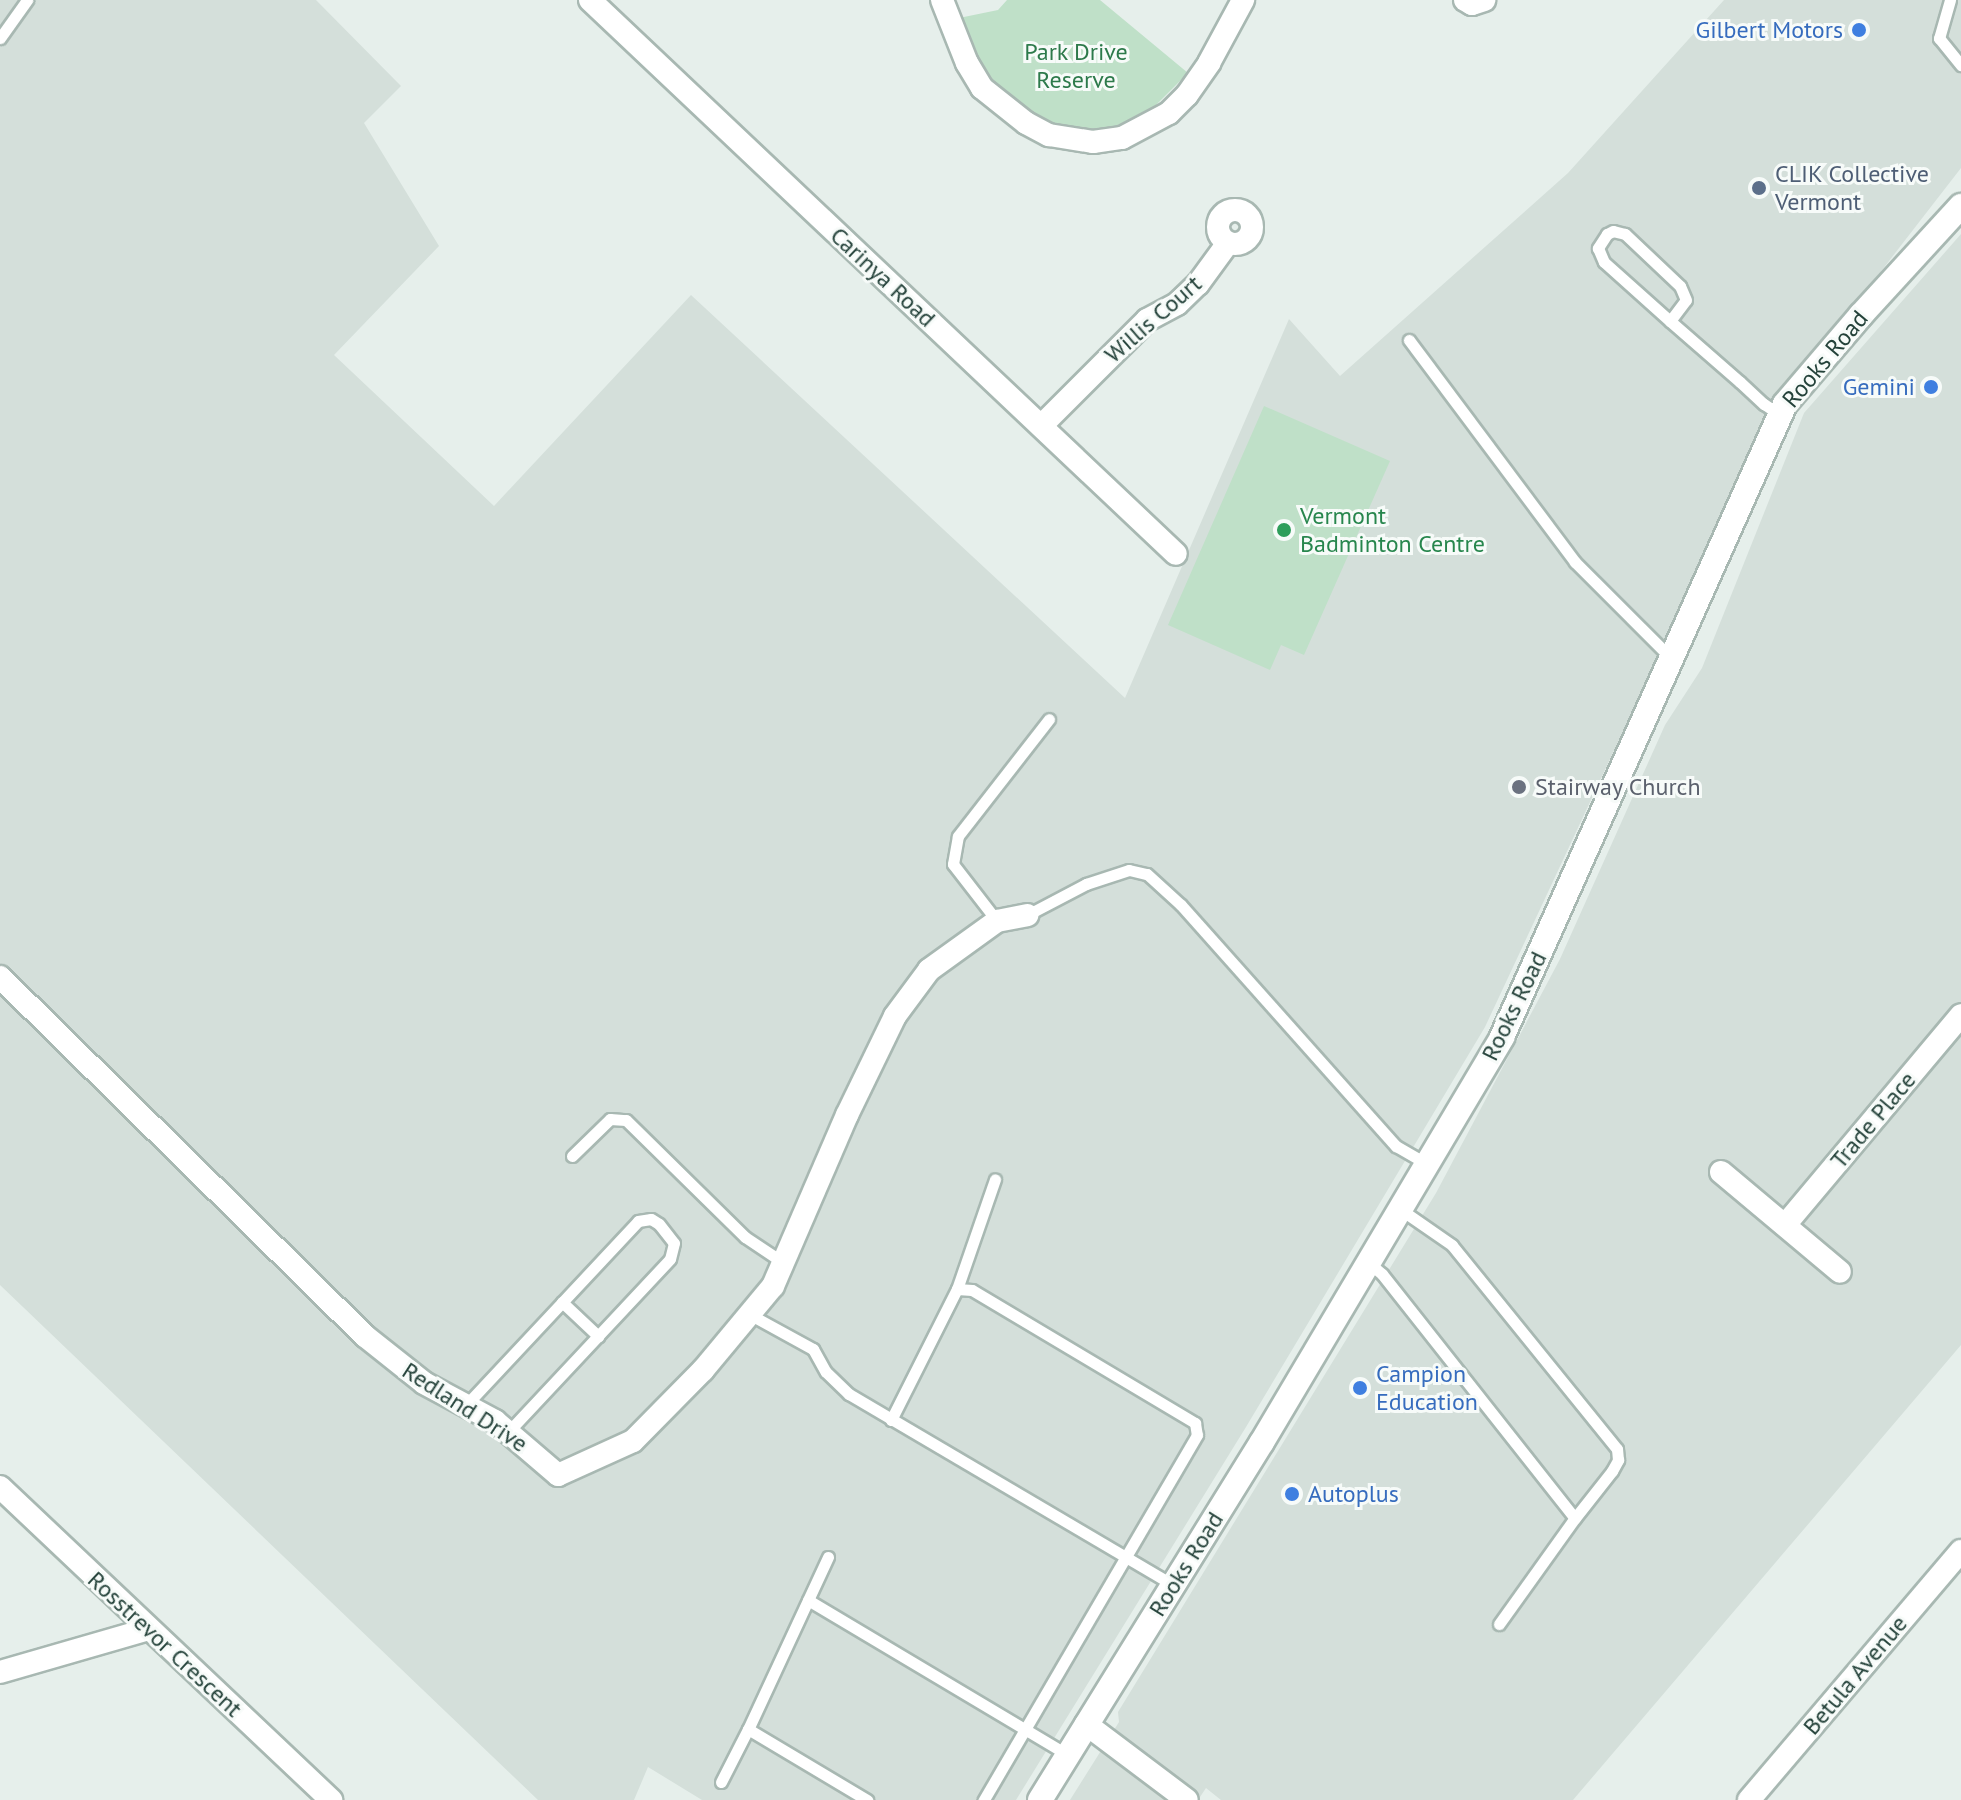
<!DOCTYPE html>
<html>
<head>
<meta charset="utf-8">
<style>
	body { margin:0 }
	#map { position:relative; width:1961px; height:1800px; overflow:hidden; background:#e6efeb; font-family:"PT Sans",sans-serif }
	div>[style] { position:absolute }
	.built>* { inset:0; background:#d4dfda }
	.green>* { inset:0; background:#bfe0c8 }
	.roads { filter:drop-shadow(2px 0 #a8b8b2) drop-shadow(-2px 0 #a8b8b2) drop-shadow(0 2px #a8b8b2) drop-shadow(0 -2px #a8b8b2) }
	.lane>* { height:11px; margin:-5.5px; padding:0 5.5px; transform-origin:5.5px; border-radius:5.5px; background:#fff }
	.street>* { height:22px; margin:-11px; padding:0 11px; transform-origin:11px; border-radius:11px; background:#fff }
	.street>.ring { margin:-11px; padding:0; box-sizing:content-box; background:none; border:22px solid #fff; border-radius:50% }
	.secondary>* { height:24px; margin:-12px; padding:0 12px; transform-origin:12px; border-radius:12px; background:#fff }
	.dots>* { width:22px; height:22px; translate:-50% -50%; box-sizing:border-box; border:4px solid #f7fbf9; border-radius:50% }
	span { translate:-50% -50%; white-space:nowrap; text-align:center; line-height:1.15; -webkit-text-stroke:6px #f7fbf9; paint-order:stroke }
	.shop-label { font-size:24px; color:#366cbe }
	.right { translate:-100% -50%; text-align:right }
	.left { translate:0 -50%; text-align:left }
	.park-label { font-size:24px; color:#2d7a4b }
	.service-label { font-size:24px; color:#4e5e75 }
	.street-label { font-size:24px; color:#24423a }
	.leisure-label { font-size:24px; color:#27864d }
	.worship-label { font-size:24px; color:#5b616d }
</style>
</head>
<body>
<div id="map">
	<div class="built">
		<div style="clip-path:polygon(0 0,316px 0,401px 86px,364px 123px,439px 246px,334px 355px,494px 506px,691px 295px,1125px 698px,1289px 319px,1340px 376px,1568px 173px,1724px 0,1961px 0,1961px 168px,1772px 412px,1485px 1027px,1246px 1427px,1016px 1800px,702px 1800px,648px 1767px,634px 1800px,538px 1800px,0 1285px)"></div>
		<div style="clip-path:polygon(1961px 234px,1961px 1345px,1573px 1800px,1221px 1800px,1206px 1788px,1198px 1800px,1070px 1800px,1119px 1722px,1118px 1712px,1436px 1193px,1560px 959px,1665px 725px,1702px 668px,1804px 413px)"></div>
	</div>
	<div class="green">
		<div style="clip-path:polygon(1007px 0,1100px 0,1188px 73px,1144px 117px,1085px 135px,1038px 124px,985px 75px,959px 18px,998px 10px)"></div>
		<div style="clip-path:polygon(1264px 406px,1390px 461px,1304px 655px,1281px 645px,1270px 670px,1168px 625px)"></div>
	</div>
	<div class="roads">
		<div class="lane">
			<div style="left:1950px;top:0;width:40px;rotate:106deg"></div>
			<div style="left:1939px;top:38px;width:35px;rotate:51deg"></div>
			<div style="left:0;top:38px;width:47px;rotate:-54.6deg"></div>
			<div style="left:1670px;top:321px;width:26px;rotate:-53deg"></div>
			<div style="left:1686px;top:300px;width:15px;rotate:-113deg"></div>
			<div style="left:1680px;top:286px;width:76px;rotate:-136.6deg"></div>
			<div style="left:1625px;top:234px;width:12px;rotate:-166deg"></div>
			<div style="left:1613px;top:231px;width:7px;rotate:153deg"></div>
			<div style="left:1607px;top:234px;width:17px;rotate:123deg"></div>
			<div style="left:1598px;top:248px;width:15px;rotate:67deg"></div>
			<div style="left:1604px;top:262px;width:89px;rotate:41.8deg"></div>
			<div style="left:1670px;top:321px;width:93px;rotate:41.1deg"></div>
			<div style="left:1740px;top:382px;width:33px;rotate:43deg"></div>
			<div style="left:1764px;top:404px;width:18px;rotate:34deg"></div>
			<div style="left:1409px;top:340px;width:277px;rotate:53.2deg"></div>
			<div style="left:1575px;top:562px;width:137px;rotate:45deg"></div>
			<div style="left:1027px;top:915px;width:67px;rotate:-27.7deg"></div>
			<div style="left:1086px;top:884px;width:45px;rotate:-18deg"></div>
			<div style="left:1129px;top:870px;width:18px;rotate:13deg"></div>
			<div style="left:1147px;top:874px;width:46px;rotate:42.4deg"></div>
			<div style="left:1181px;top:905px;width:323px;rotate:48.3deg"></div>
			<div style="left:1396px;top:1146px;width:34px;rotate:30deg"></div>
			<div style="left:997px;top:921px;width:72px;rotate:-127.7deg"></div>
			<div style="left:953px;top:864px;width:28px;rotate:-80deg"></div>
			<div style="left:958px;top:836px;width:148px;rotate:-52.1deg"></div>
			<div style="left:572px;top:1156px;width:53px;rotate:-44.2deg"></div>
			<div style="left:610px;top:1119px;width:16px;rotate:4deg"></div>
			<div style="left:626px;top:1120px;width:167px;rotate:44.5deg"></div>
			<div style="left:745px;top:1237px;width:47px;rotate:33.7deg"></div>
			<div style="left:1369px;top:1263px;width:17px;rotate:40deg"></div>
			<div style="left:1382px;top:1274px;width:311px;rotate:51.7deg"></div>
			<div style="left:1575px;top:1518px;width:60px;rotate:-51.8deg"></div>
			<div style="left:1612px;top:1471px;width:13px;rotate:-61deg"></div>
			<div style="left:1618px;top:1460px;width:11px;rotate:-95deg"></div>
			<div style="left:1617px;top:1449px;width:262px;rotate:-129deg"></div>
			<div style="left:1452px;top:1245px;width:63px;rotate:-145.3deg"></div>
			<div style="left:957px;top:1289px;width:116px;rotate:-70.9deg"></div>
			<div style="left:562px;top:1302px;width:50px;rotate:43.4deg"></div>
			<div style="left:749px;top:1314px;width:73px;rotate:28.7deg"></div>
			<div style="left:813px;top:1349px;width:26px;rotate:61deg"></div>
			<div style="left:826px;top:1372px;width:32px;rotate:44deg"></div>
			<div style="left:849px;top:1394px;width:376px;rotate:30.5deg"></div>
			<div style="left:466px;top:1405px;width:252px;rotate:-46.9deg"></div>
			<div style="left:638px;top:1221px;width:13px;rotate:-9deg"></div>
			<div style="left:651px;top:1219px;width:9px;rotate:32deg"></div>
			<div style="left:659px;top:1224px;width:24px;rotate:52deg"></div>
			<div style="left:674px;top:1243px;width:16px;rotate:104deg"></div>
			<div style="left:670px;top:1259px;width:236px;rotate:133.1deg"></div>
			<div style="left:891px;top:1420px;width:147px;rotate:-63.3deg"></div>
			<div style="left:957px;top:1289px;width:15px;rotate:4deg"></div>
			<div style="left:972px;top:1290px;width:260px;rotate:30.8deg"></div>
			<div style="left:1195px;top:1423px;width:12px;rotate:81deg"></div>
			<div style="left:1197px;top:1435px;width:423px;rotate:120.3deg"></div>
			<div style="left:828px;top:1557px;width:190px;rotate:114.9deg"></div>
			<div style="left:748px;top:1729px;width:139px;rotate:30.8deg"></div>
			<div style="left:808px;top:1600px;width:303px;rotate:30.8deg"></div>
			<div style="left:1499px;top:1624px;width:130px;rotate:-54.4deg"></div>
			<div style="left:721px;top:1782px;width:59px;rotate:-63deg"></div>
		</div>
		<div class="street">
			<div style="left:590px;top:0;width:806px;rotate:43.39deg"></div>
			<div style="left:942px;top:0;width:68px;rotate:68.4deg"></div>
			<div style="left:967px;top:63px;width:29px;rotate:59deg"></div>
			<div style="left:982px;top:88px;width:56px;rotate:38.5deg"></div>
			<div style="left:1026px;top:123px;width:26px;rotate:28deg"></div>
			<div style="left:1049px;top:135px;width:45px;rotate:9deg"></div>
			<div style="left:1093px;top:142px;width:29px;rotate:-8deg"></div>
			<div style="left:1122px;top:138px;width:53px;rotate:-28deg"></div>
			<div style="left:1169px;top:113px;width:25px;rotate:-45deg"></div>
			<div style="left:1187px;top:95px;width:39px;rotate:-55deg"></div>
			<div style="left:1209px;top:63px;width:72px;rotate:-61.6deg"></div>
			<div style="left:1465px;top:0;width:8px;rotate:30deg"></div>
			<div style="left:1472px;top:4px;width:13px;rotate:-18deg"></div>
			<div class="ring" style="left:1218px;top:210px;width:12px;height:12px"></div>
			<div style="left:1041px;top:426px;width:150px;rotate:-45deg"></div>
			<div style="left:1147px;top:320px;width:34px;rotate:-28deg"></div>
			<div style="left:1177px;top:304px;width:29px;rotate:-44deg"></div>
			<div style="left:1198px;top:284px;width:51px;rotate:-53.8deg"></div>
			<div style="left:0;top:977px;width:512px;rotate:44.53deg"></div>
			<div style="left:365px;top:1336px;width:75px;rotate:38.5deg"></div>
			<div style="left:424px;top:1383px;width:81px;rotate:28.2deg"></div>
			<div style="left:495px;top:1421px;width:83px;rotate:40.6deg"></div>
			<div style="left:558px;top:1475px;width:82px;rotate:-24.4deg"></div>
			<div style="left:633px;top:1441px;width:100px;rotate:-45.4deg"></div>
			<div style="left:703px;top:1370px;width:109px;rotate:-50.2deg"></div>
			<div style="left:773px;top:1286px;width:186px;rotate:-66.6deg"></div>
			<div style="left:847px;top:1115px;width:110px;rotate:-64.1deg"></div>
			<div style="left:895px;top:1016px;width:57px;rotate:-53.5deg"></div>
			<div style="left:929px;top:970px;width:84px;rotate:-35.8deg"></div>
			<div style="left:997px;top:921px;width:31px;rotate:-11deg"></div>
			<div style="left:1721px;top:1172px;width:155px;rotate:40deg"></div>
			<div style="left:1785px;top:1225px;width:274px;rotate:-50deg"></div>
			<div style="left:0;top:1487px;width:456px;rotate:43.4deg"></div>
			<div style="left:0;top:1672px;width:155px;rotate:-16.1deg"></div>
			<div style="left:1086px;top:1724px;width:126px;rotate:37deg"></div>
			<div style="left:1749px;top:1800px;width:327px;rotate:-49.6deg"></div>
		</div>
		<div class="secondary">
			<div style="left:1040px;top:1800px;width:421px;rotate:-58.2deg"></div>
			<div style="left:1262px;top:1442px;width:471px;rotate:-59.3deg"></div>
			<div style="left:1502px;top:1037px;width:693px;rotate:-65.91deg"></div>
			<div style="left:1785px;top:404px;width:117px;rotate:-49.5deg"></div>
			<div style="left:1861px;top:315px;width:148px;rotate:-47.5deg"></div>
		</div>
	</div>
	<div class="dots">
		<div style="left:1859px;top:30px;background:#3f7fe0"></div>
		<div style="left:1759px;top:188px;background:#5c6f8a"></div>
		<div style="left:1931px;top:387px;background:#3f7fe0"></div>
		<div style="left:1284px;top:530px;background:#2e9e5b"></div>
		<div style="left:1519px;top:787px;background:#6b7280"></div>
		<div style="left:1360px;top:1388px;background:#3f7fe0"></div>
		<div style="left:1292px;top:1494px;background:#3f7fe0"></div>
	</div>
	<div class="shop-label">
		<span class="right" style="left:1843px;top:30px">Gilbert Motors</span>
		<span class="right" style="left:1915px;top:387px">Gemini</span>
		<span class="left" style="left:1376px;top:1388px">Campion<br>Education</span>
		<span class="left" style="left:1308px;top:1494px">Autoplus</span>
	</div>
	<div class="park-label">
		<span style="left:1076px;top:66px">Park Drive<br>Reserve</span>
	</div>
	<div class="service-label">
		<span class="left" style="left:1775px;top:188px">CLIK Collective<br>Vermont</span>
	</div>
	<div class="street-label">
		<span style="left:883px;top:277px;rotate:43deg">Carinya Road</span>
		<span style="left:1153px;top:319px;rotate:-41deg">Willis Court</span>
		<span style="left:1825px;top:359px;rotate:-50deg">Rooks Road</span>
		<span style="left:1514px;top:1006px;rotate:-64deg">Rooks Road</span>
		<span style="left:1873px;top:1120px;rotate:-50deg">Trade Place</span>
		<span style="left:465px;top:1407px;rotate:33deg">Redland Drive</span>
		<span style="left:1186px;top:1564px;rotate:-58deg">Rooks Road</span>
		<span style="left:165px;top:1644px;rotate:43deg">Rosstrevor Crescent</span>
		<span style="left:1855px;top:1675px;rotate:-50deg">Betula Avenue</span>
	</div>
	<div class="leisure-label">
		<span class="left" style="left:1300px;top:530px">Vermont<br>Badminton Centre</span>
	</div>
	<div class="worship-label">
		<span class="left" style="left:1535px;top:787px">Stairway Church</span>
	</div>
</div>
</body>
</html>
